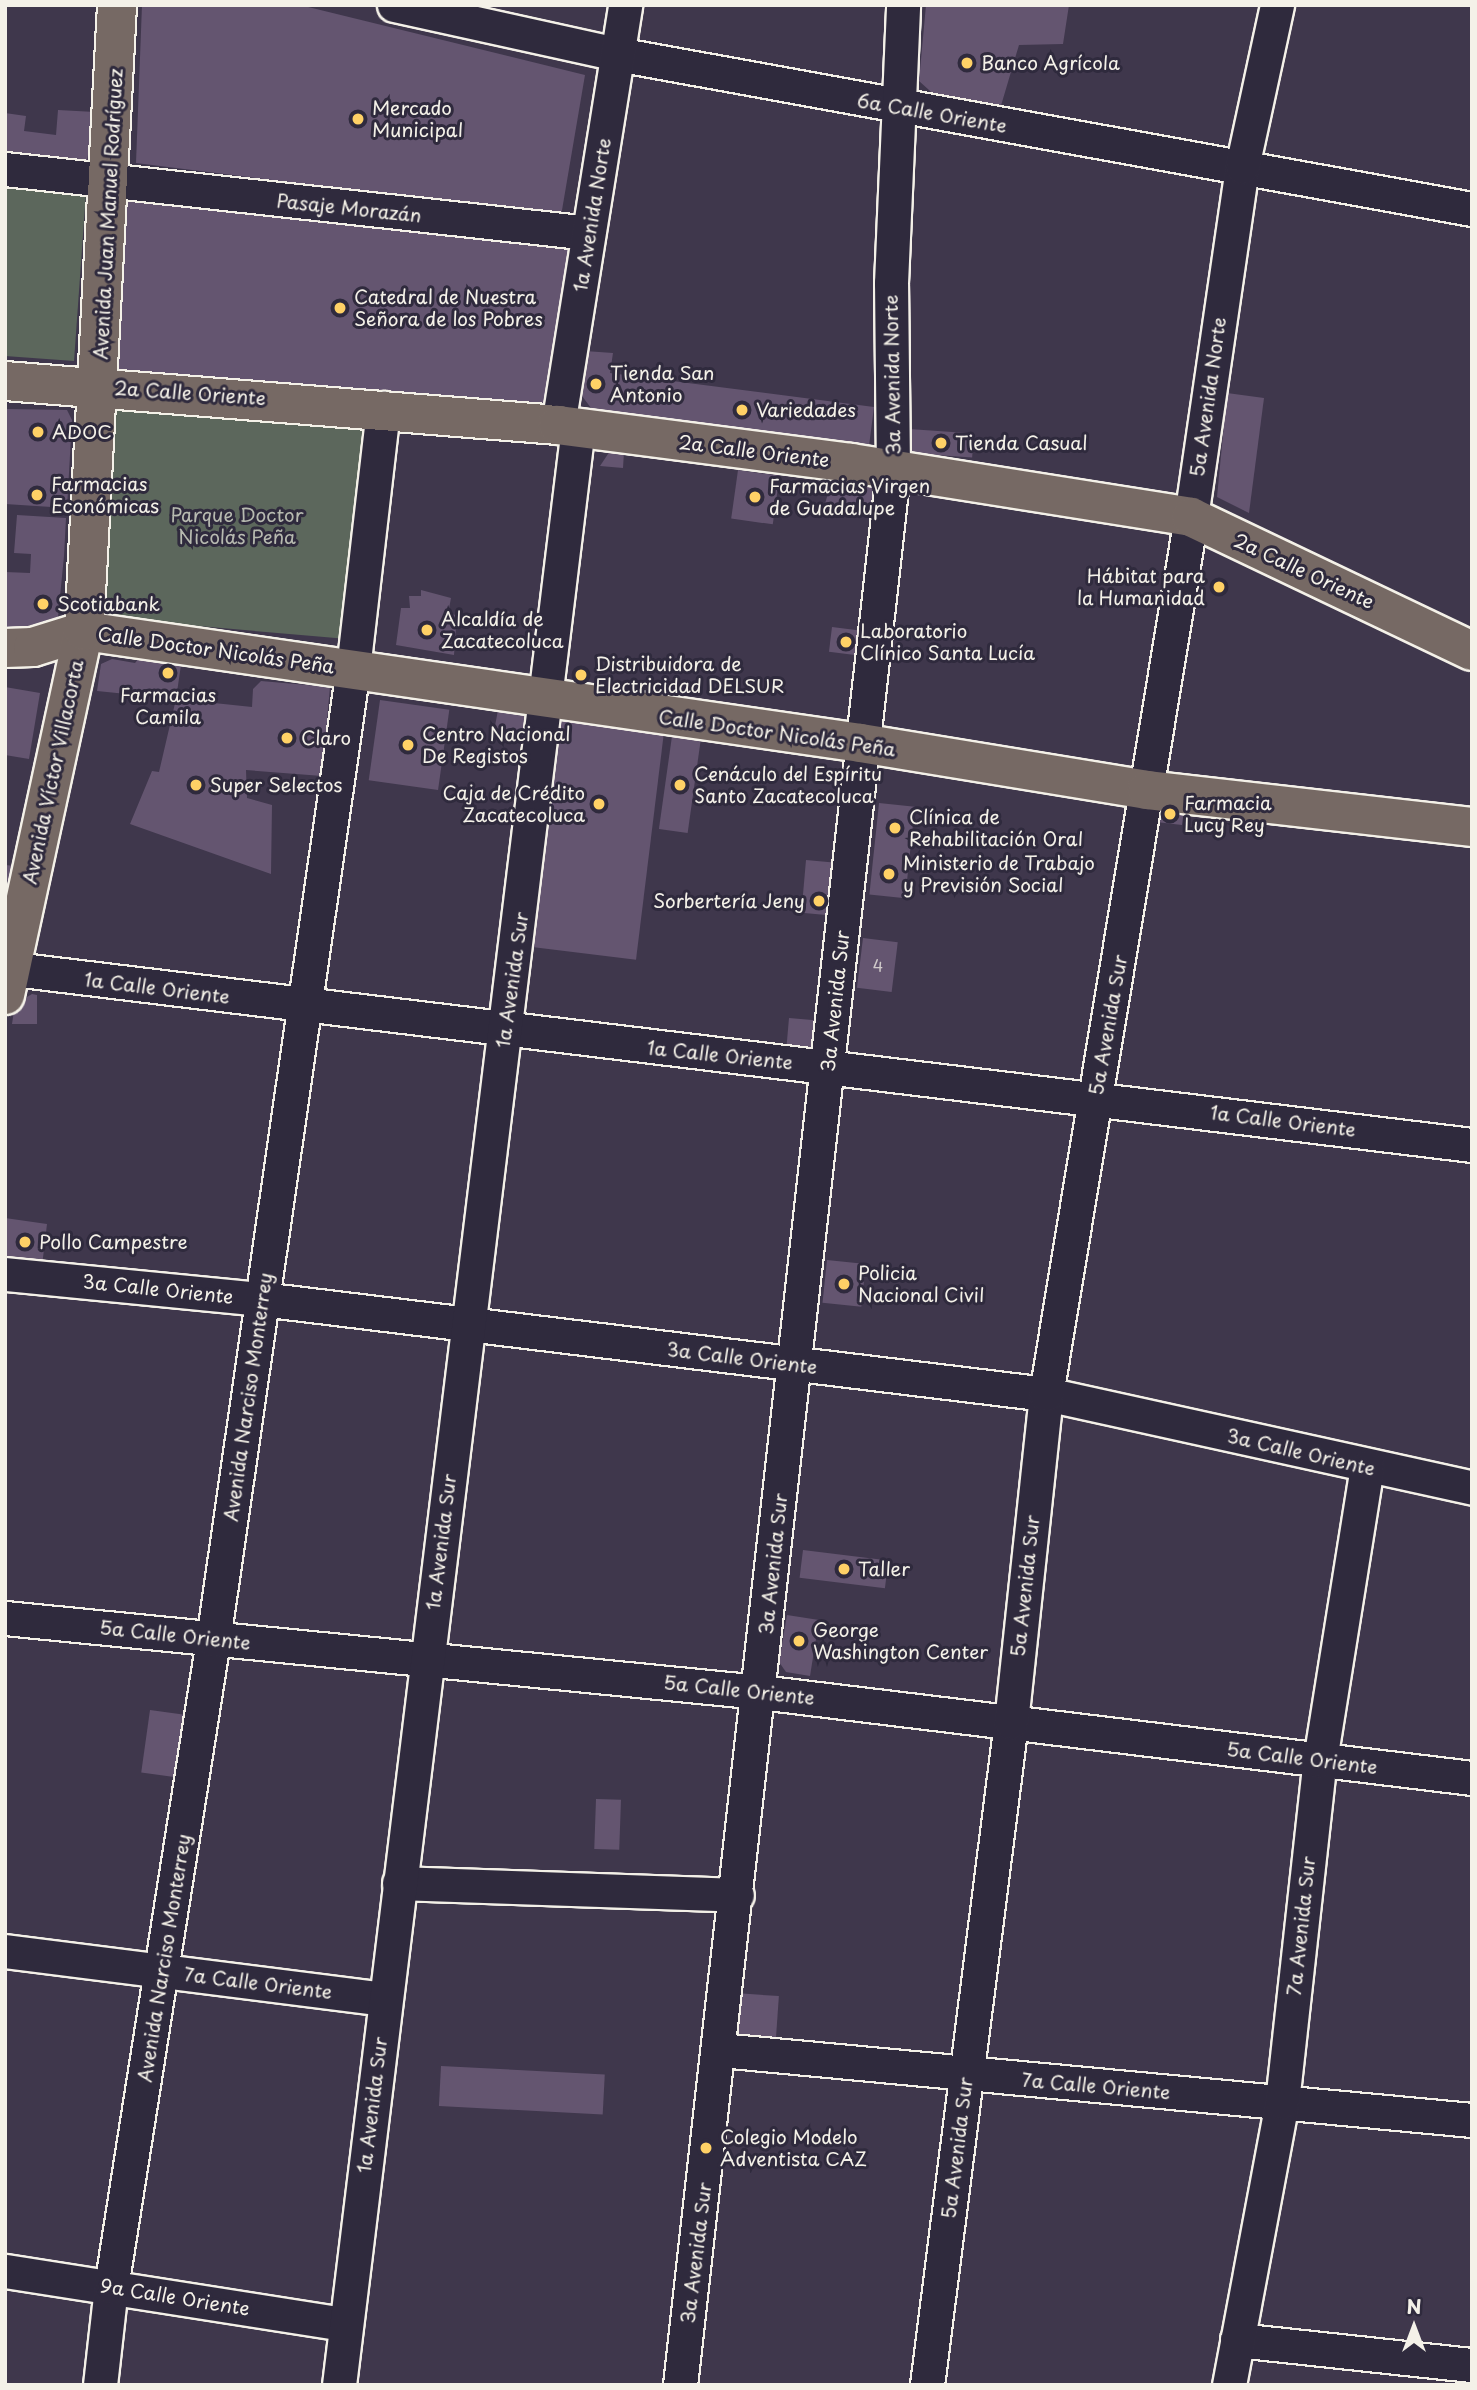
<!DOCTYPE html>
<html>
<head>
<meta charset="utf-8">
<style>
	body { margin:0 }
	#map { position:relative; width:1477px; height:2390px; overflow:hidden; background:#3f374c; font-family:"Playpen Sans",sans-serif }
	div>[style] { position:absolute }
	.green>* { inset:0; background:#5c675c; transform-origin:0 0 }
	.building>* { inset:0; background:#645570; transform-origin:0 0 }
	.roads { filter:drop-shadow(2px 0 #f4f1e8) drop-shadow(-2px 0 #f4f1e8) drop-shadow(0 2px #f4f1e8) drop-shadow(0 -2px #f4f1e8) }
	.minor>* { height:33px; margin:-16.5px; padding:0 16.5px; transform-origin:16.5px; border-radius:16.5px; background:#2f2a3d }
	.major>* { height:38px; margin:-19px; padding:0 19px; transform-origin:19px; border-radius:19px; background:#766964 }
	.dots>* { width:19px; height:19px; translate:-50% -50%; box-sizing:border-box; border:4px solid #2f2a3d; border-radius:50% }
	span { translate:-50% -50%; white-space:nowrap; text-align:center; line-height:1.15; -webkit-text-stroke:6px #2f2a3d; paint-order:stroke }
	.number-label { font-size:16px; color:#d0caca }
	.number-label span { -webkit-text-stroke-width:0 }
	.poi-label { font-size:19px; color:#f4f1e8 }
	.left { translate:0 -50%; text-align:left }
	.right { translate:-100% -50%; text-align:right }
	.street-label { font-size:19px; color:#f4f1e8 }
	.park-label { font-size:19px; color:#b7bab0 }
	.frame { position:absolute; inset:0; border:7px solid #f4f1e8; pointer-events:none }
	.north { position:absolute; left:1379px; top:2292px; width:70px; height:70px; -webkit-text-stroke:5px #2f2a3d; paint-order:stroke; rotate:0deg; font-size:19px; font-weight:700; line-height:28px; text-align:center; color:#f4f1e8 }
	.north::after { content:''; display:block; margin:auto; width:24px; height:32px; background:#f4f1e8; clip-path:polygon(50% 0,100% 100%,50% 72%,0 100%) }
</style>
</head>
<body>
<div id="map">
	<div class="green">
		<div style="clip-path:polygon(5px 187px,86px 193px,74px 361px,5px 356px)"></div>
		<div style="left:116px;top:404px;width:251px;height:214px;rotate:5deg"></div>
	</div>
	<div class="building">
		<div style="clip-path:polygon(142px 5px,300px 5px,585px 75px,561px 216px,136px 163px)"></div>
		<div style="clip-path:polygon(926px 5px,1069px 5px,1063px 44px,1019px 45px,1000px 109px,939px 99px,919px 81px)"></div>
		<div style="clip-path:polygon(58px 110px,95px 112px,87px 161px,73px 167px,5px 160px,5px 113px,26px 116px,24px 131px,56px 135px)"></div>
		<div style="left:126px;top:194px;width:446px;height:178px;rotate:6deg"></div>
		<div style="clip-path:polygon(585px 351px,613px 353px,610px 373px,874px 407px,869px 446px,591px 408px,582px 396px)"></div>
		<div style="clip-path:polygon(1227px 393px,1264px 398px,1249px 513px,1217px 497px)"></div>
		<div style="clip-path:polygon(5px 409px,67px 410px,72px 420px,67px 508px,5px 504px)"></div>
		<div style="left:909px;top:429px;width:65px;height:24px;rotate:4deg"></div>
		<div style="clip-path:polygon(610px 451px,624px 452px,623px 468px,600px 466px)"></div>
		<div style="left:738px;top:470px;width:42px;height:49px;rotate:8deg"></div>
		<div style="clip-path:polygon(833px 477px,881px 486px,888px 519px,824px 507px)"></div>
		<div style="clip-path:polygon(17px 515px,66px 518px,64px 556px,58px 617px,5px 633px,5px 572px,30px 573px,31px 554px,14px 553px)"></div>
		<div style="clip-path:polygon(421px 590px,451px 598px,448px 614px,457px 615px,454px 655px,396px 645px,401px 608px,410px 608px,409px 596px,421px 596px)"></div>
		<div style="left:832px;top:627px;width:32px;height:25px;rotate:7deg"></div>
		<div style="clip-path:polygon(139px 658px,181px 665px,176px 699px,97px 691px,101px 664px,112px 659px,135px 663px)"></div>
		<div style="clip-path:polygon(261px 681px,330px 687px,322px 776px,246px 770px,247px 798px,272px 805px,271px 874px,130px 824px,152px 771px,159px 772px,176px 699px,252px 707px,253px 689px)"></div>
		<div style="clip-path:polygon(5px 687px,40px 693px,29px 759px,5px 755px)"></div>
		<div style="left:380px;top:700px;width:70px;height:81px;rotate:8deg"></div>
		<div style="clip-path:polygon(498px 710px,527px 715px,530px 743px,493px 737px)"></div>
		<div style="left:554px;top:717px;width:111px;height:231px;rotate:7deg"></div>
		<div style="left:672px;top:736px;width:29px;height:94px;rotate:8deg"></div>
		<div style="left:879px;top:803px;width:36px;height:92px;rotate:6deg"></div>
		<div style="clip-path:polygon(1185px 803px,1182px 825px,1156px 822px,1158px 805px)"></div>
		<div style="left:806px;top:860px;width:33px;height:53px;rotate:5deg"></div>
		<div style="clip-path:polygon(5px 865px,15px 866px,12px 881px,5px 880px)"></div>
		<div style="left:863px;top:938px;width:35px;height:50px;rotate:7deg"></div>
		<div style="clip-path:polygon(32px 994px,37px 995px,37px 1024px,12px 1024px,15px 1004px)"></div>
		<div style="left:789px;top:1018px;width:32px;height:43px;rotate:5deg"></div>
		<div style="clip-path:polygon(5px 1218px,47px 1224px,42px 1266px,5px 1261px)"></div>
		<div style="left:827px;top:1260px;width:39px;height:43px;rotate:6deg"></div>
		<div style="left:803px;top:1550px;width:86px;height:28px;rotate:7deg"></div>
		<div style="clip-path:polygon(787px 1615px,819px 1620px,810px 1676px,786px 1672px,779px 1662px)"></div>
		<div style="left:150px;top:1710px;width:35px;height:63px;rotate:8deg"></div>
		<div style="left:596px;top:1799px;width:25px;height:50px;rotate:2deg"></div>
		<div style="left:735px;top:1993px;width:44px;height:53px;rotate:4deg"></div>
		<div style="left:441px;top:2066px;width:164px;height:40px;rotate:3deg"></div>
	</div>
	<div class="roads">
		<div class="minor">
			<div style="left:394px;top:5px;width:228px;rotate:12.4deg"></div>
			<div style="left:617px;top:54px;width:869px;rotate:10.28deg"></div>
			<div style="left:5px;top:169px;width:587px;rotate:6.25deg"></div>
			<div style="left:558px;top:425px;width:425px;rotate:-80.9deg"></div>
			<div style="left:5px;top:968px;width:1478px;rotate:6.88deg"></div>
			<div style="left:5px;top:1274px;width:257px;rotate:5.6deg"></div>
			<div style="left:261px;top:1299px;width:791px;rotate:6.9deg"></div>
			<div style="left:1046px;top:1394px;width:436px;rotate:12.4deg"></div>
			<div style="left:5px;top:1618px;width:759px;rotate:5.6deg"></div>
			<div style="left:760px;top:1692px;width:717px;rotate:6.89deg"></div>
			<div style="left:399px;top:1883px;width:338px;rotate:2deg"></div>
			<div style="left:5px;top:1951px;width:383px;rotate:7.2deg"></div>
			<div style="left:720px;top:2050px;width:755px;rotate:5.32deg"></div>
			<div style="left:5px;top:2271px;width:344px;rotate:8.9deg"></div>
			<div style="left:1237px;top:2340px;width:236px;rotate:6.1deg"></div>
			<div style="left:100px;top:2385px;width:99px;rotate:-83.6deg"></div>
			<div style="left:111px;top:2287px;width:655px;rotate:-81.04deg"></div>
			<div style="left:213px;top:1640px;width:981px;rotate:-81.8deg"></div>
			<div style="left:353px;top:669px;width:263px;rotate:-83.4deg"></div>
			<div style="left:339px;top:2385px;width:1972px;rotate:-83.04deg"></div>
			<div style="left:680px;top:2385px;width:1926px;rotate:-83.65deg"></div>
			<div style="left:893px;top:471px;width:188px;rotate:-90.6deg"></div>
			<div style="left:891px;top:283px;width:278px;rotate:-87.5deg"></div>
			<div style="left:927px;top:2385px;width:668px;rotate:-82.78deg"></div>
			<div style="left:1011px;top:1722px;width:330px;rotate:-83.9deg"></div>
			<div style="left:1046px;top:1394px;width:889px;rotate:-80.61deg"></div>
			<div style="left:1191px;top:517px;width:354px;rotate:-81.7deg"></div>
			<div style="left:1242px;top:167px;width:166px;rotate:-77.8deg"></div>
			<div style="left:1229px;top:2385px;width:288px;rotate:-79.4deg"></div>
			<div style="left:1282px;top:2102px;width:344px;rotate:-83.7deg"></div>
			<div style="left:1320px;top:1760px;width:297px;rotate:-80.9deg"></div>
		</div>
		<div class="major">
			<div style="left:5px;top:381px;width:555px;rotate:4.55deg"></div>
			<div style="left:558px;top:425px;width:295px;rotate:7.4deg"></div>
			<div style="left:851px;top:463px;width:344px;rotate:9deg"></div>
			<div style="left:1191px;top:517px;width:311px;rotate:25.5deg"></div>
			<div style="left:5px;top:648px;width:28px;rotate:-2deg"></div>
			<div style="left:33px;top:647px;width:53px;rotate:-17.4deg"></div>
			<div style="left:84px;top:631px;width:785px;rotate:8.2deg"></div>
			<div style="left:861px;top:743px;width:290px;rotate:9.3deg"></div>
			<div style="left:1147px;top:790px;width:327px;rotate:6.5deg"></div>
			<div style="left:5px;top:995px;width:372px;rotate:-77.8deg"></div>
			<div style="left:84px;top:631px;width:627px;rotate:-86.98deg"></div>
		</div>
	</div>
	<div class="dots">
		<div style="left:967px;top:63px;background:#ffd166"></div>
		<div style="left:358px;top:119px;background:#ffd166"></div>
		<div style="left:340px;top:308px;background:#ffd166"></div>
		<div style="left:596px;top:384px;background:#ffd166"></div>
		<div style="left:742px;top:410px;background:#ffd166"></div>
		<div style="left:38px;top:432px;background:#ffd166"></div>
		<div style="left:941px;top:443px;background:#ffd166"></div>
		<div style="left:37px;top:495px;background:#ffd166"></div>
		<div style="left:755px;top:497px;background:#ffd166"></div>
		<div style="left:1219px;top:587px;background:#ffd166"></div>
		<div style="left:43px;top:604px;background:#ffd166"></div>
		<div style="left:427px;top:630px;background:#ffd166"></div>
		<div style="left:846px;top:642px;background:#ffd166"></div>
		<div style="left:168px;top:673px;background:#ffd166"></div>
		<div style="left:581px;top:675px;background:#ffd166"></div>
		<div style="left:287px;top:738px;background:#ffd166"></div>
		<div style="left:408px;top:745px;background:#ffd166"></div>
		<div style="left:196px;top:785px;background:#ffd166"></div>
		<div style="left:680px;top:785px;background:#ffd166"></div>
		<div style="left:599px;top:804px;background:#ffd166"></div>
		<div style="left:1170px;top:814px;background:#ffd166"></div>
		<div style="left:895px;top:828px;background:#ffd166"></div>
		<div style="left:889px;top:874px;background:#ffd166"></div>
		<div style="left:819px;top:901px;background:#ffd166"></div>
		<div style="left:25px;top:1242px;background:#ffd166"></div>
		<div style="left:844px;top:1284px;background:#ffd166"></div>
		<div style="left:844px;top:1569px;background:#ffd166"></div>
		<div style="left:799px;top:1641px;background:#ffd166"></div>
		<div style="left:706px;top:2148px;background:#ffd166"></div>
	</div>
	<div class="number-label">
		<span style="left:878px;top:965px">4</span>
	</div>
	<div class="poi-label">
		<span class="left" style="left:981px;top:63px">Banco Agrícola</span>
		<span class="left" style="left:372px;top:119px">Mercado<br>Municipal</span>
		<span class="left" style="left:354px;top:308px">Catedral de Nuestra<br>Señora de los Pobres</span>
		<span class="left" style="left:610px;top:384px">Tienda San<br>Antonio</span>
		<span class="left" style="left:756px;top:410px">Variedades</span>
		<span class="left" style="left:52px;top:432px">ADOC</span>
		<span class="left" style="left:955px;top:443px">Tienda Casual</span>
		<span class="left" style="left:51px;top:495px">Farmacias<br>Económicas</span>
		<span class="left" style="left:769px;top:497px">Farmacias Virgen<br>de Guadalupe</span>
		<span class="right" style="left:1205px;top:587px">Hábitat para<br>la Humanidad</span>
		<span class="left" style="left:57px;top:604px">Scotiabank</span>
		<span class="left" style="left:441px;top:630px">Alcaldía de<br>Zacatecoluca</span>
		<span class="left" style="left:860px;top:642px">Laboratorio<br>Clínico Santa Lucía</span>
		<span class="left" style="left:595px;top:675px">Distribuidora de<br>Electricidad DELSUR</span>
		<span style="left:168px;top:706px">Farmacias<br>Camila</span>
		<span class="left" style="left:422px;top:745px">Centro Nacional<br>De Registos</span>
		<span class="left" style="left:301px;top:738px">Claro</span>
		<span class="left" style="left:694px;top:785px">Cenáculo del Espíritu<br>Santo Zacatecoluca</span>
		<span class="left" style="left:210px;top:785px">Super Selectos</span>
		<span class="right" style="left:585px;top:804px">Caja de Crédito<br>Zacatecoluca</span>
		<span class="left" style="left:1184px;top:814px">Farmacia<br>Lucy Rey</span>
		<span class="left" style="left:909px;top:828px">Clínica de<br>Rehabilitación Oral</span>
		<span class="left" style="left:903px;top:874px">Ministerio de Trabajo<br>y Previsión Social</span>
		<span class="right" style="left:805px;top:901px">Sorbertería Jeny</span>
		<span class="left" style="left:39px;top:1242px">Pollo Campestre</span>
		<span class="left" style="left:858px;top:1284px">Policia<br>Nacional Civil</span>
		<span class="left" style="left:858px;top:1569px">Taller</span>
		<span class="left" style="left:813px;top:1641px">George<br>Washington Center</span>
		<span class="left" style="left:720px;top:2148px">Colegio Modelo<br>Adventista CAZ</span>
	</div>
	<div class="street-label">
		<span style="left:932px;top:113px;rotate:10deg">6a Calle Oriente</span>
		<span style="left:349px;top:208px;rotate:6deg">Pasaje Morazán</span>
		<span style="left:108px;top:214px;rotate:-87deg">Avenida Juan Manuel Rodríguez</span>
		<span style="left:592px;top:215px;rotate:-81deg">1a Avenida Norte</span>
		<span style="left:892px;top:375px;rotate:-91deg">3a Avenida Norte</span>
		<span style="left:190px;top:393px;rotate:4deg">2a Calle Oriente</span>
		<span style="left:1208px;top:397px;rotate:-82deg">5a Avenida Norte</span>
		<span style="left:754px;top:451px;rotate:7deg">2a Calle Oriente</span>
		<span style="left:1304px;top:571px;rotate:25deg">2a Calle Oriente</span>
		<span style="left:216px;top:650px;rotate:8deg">Calle Doctor Nicolás Peña</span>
		<span style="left:777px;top:733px;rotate:8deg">Calle Doctor Nicolás Peña</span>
		<span style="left:53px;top:772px;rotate:-78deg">Avenida Víctor Villacorta</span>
		<span style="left:512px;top:980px;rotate:-82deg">1a Avenida Sur</span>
		<span style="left:157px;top:988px;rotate:7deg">1a Calle Oriente</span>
		<span style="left:835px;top:1001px;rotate:-84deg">3a Avenida Sur</span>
		<span style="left:1108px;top:1025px;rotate:-80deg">5a Avenida Sur</span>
		<span style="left:720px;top:1055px;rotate:6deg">1a Calle Oriente</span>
		<span style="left:1283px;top:1121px;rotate:7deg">1a Calle Oriente</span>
		<span style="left:158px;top:1289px;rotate:6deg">3a Calle Oriente</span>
		<span style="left:742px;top:1358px;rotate:7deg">3a Calle Oriente</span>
		<span style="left:248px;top:1397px;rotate:-82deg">Avenida Narciso Monterrey</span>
		<span style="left:1301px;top:1452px;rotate:13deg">3a Calle Oriente</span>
		<span style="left:441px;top:1542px;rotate:-83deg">1a Avenida Sur</span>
		<span style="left:773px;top:1564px;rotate:-84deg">3a Avenida Sur</span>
		<span style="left:1025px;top:1586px;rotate:-84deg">5a Avenida Sur</span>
		<span style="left:175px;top:1635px;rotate:6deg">5a Calle Oriente</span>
		<span style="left:739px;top:1690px;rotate:6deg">5a Calle Oriente</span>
		<span style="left:1302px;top:1758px;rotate:7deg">5a Calle Oriente</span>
		<span style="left:1301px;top:1926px;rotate:-84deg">7a Avenida Sur</span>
		<span style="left:164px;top:1958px;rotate:-81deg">Avenida Narciso Monterrey</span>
		<span style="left:258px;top:1983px;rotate:7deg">7a Calle Oriente</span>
		<span style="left:1096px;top:2086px;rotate:5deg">7a Calle Oriente</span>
		<span style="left:372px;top:2105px;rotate:-83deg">1a Avenida Sur</span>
		<span style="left:957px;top:2148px;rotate:-83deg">5a Avenida Sur</span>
		<span style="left:696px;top:2253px;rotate:-83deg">3a Avenida Sur</span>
		<span style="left:175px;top:2297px;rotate:9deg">9a Calle Oriente</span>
	</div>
	<div class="park-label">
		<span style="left:237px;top:526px">Parque Doctor<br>Nicolás Peña</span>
	</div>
	<div class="frame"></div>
	<div class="north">N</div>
</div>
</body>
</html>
